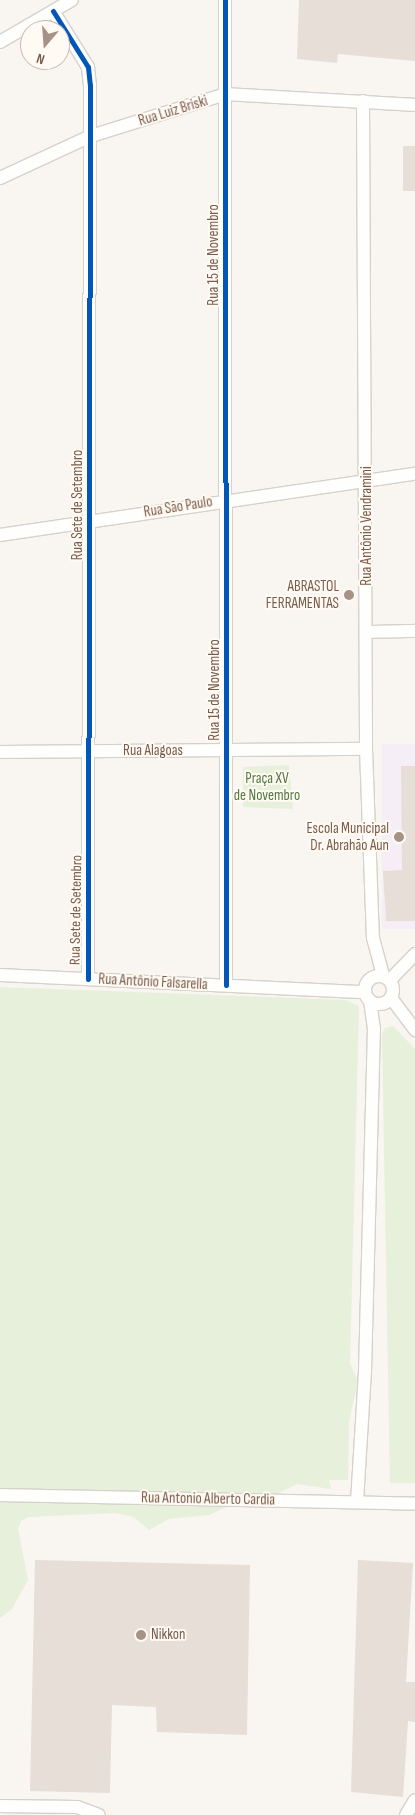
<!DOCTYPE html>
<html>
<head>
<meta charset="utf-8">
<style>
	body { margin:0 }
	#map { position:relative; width:415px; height:1815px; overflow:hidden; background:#f9f5f0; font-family:"Sofia Sans Condensed",sans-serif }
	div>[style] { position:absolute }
	.education>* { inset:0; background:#f6eef6; transform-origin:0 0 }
	.green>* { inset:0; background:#e7f0db }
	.building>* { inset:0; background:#e6ded7; transform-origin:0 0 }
	.roads { filter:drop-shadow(1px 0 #d7d1cb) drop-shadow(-1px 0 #d7d1cb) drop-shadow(0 1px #d7d1cb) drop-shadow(0 -1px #d7d1cb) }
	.minor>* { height:12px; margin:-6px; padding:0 6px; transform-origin:6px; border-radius:6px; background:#fefefd }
	.minor>.ring { margin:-6px; padding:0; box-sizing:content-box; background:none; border:12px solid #fefefd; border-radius:50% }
	.cycleway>* { height:5px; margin:-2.5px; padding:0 2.5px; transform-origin:2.5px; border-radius:2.5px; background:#0057b8 }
	.dots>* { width:14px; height:14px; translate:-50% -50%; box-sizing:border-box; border:2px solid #fffaf3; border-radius:50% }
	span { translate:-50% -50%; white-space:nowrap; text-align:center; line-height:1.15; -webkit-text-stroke:4px #fffaf3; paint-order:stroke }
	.street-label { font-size:15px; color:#7a5c4d }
	.poi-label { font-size:15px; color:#7a5c4d }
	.right { translate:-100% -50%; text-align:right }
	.left { translate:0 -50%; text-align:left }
	.park-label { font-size:15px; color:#537a41 }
	.north { position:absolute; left:20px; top:20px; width:50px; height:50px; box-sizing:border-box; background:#fffaf3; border:1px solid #cabbb1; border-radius:50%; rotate:198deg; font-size:14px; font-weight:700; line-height:20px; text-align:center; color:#7a5c4d }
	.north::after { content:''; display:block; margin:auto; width:18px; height:22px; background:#a69286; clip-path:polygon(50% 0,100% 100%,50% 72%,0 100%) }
</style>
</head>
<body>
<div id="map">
	<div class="education">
		<div style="left:382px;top:744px;width:33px;height:185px"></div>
	</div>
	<div class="green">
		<div style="clip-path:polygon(289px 765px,293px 809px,243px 807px,243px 767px)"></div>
		<div style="clip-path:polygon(0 987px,346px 1000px,359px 1006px,350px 1363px,358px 1381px,349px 1422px,348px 1480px,329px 1480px,331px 1489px,297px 1484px,250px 1507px,227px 1507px,209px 1515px,169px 1519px,149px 1530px,134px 1517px,116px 1513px,28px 1517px,21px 1521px,18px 1529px,28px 1580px,12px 1609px,0 1618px)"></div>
		<div style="clip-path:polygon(393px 1026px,415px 1049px,415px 1483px,390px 1483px,382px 1034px,385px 1028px)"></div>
	</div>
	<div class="building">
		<div style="clip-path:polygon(299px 0,415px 0,415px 61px,338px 54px,337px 63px,297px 59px)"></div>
		<div style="left:403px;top:146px;width:12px;height:45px"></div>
		<div style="clip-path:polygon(401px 766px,415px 766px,415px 921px,386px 921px,383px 871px,402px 870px)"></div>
		<div style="clip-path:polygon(35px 1560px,250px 1565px,247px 1735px,157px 1732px,156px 1707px,112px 1705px,110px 1793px,30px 1791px)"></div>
		<div style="clip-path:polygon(358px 1560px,413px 1563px,406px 1682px,415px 1682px,415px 1722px,408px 1721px,403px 1797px,351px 1792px)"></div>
	</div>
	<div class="roads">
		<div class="minor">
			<div style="left:225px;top:0;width:985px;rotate:89.94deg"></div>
			<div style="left:53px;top:11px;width:66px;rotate:58deg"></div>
			<div style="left:88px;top:67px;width:18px;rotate:84deg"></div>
			<div style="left:90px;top:85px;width:894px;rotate:90.13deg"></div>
			<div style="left:0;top:42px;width:83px;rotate:-30.3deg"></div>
			<div style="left:363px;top:101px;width:648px;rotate:89.73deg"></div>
			<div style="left:366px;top:749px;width:189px;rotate:87.9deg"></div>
			<div style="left:373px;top:938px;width:39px;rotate:75deg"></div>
			<div style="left:0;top:178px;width:100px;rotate:-24.8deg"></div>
			<div style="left:91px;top:136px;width:141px;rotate:-17.3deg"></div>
			<div style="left:226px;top:94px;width:189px;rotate:3.3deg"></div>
			<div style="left:0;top:535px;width:419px;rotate:-8.4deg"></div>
			<div style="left:367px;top:632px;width:48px;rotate:-1.2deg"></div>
			<div style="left:0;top:752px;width:366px;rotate:-0.5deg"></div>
			<div style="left:0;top:975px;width:365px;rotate:2.7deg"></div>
			<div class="ring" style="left:365px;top:976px;width:16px;height:16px"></div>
			<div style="left:390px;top:980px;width:36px;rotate:-46deg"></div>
			<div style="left:391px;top:998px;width:40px;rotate:53deg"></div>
			<div style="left:0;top:1495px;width:415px;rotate:1.2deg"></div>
			<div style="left:357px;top:1502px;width:131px;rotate:-86.5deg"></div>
			<div style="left:365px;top:1371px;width:342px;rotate:-88.5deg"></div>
			<div style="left:374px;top:1029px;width:28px;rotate:-98deg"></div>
			<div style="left:0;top:1806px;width:77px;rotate:0.7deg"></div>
			<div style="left:77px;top:1807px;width:23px;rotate:20deg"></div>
			<div style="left:406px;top:1815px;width:17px;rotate:-59deg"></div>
		</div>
	</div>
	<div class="cycleway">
		<div style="left:225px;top:0;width:985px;rotate:89.94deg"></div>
		<div style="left:53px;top:11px;width:66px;rotate:58deg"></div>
		<div style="left:88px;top:67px;width:18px;rotate:84deg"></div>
		<div style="left:90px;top:85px;width:894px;rotate:90.13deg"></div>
	</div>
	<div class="dots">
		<div style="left:349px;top:595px;background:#a69286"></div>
		<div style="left:399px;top:837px;background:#a69286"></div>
		<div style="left:141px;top:1635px;background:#a69286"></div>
	</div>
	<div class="street-label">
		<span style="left:173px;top:111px;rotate:-17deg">Rua Luiz Briski</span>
		<span style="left:214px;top:255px;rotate:-90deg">Rua 15 de Novembro</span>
		<span style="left:78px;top:505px;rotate:-90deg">Rua Sete de Setembro</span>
		<span style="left:178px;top:507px;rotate:-9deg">Rua São Paulo</span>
		<span style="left:367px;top:526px;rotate:-90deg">Rua Antônio Vendramini</span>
		<span style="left:215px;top:690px;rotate:-90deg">Rua 15 de Novembro</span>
		<span style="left:153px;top:751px">Rua Alagoas</span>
		<span style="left:76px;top:910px;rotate:-89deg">Rua Sete de Setembro</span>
		<span style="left:153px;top:982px;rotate:3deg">Rua Antônio Falsarella</span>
		<span style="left:208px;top:1499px;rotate:1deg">Rua Antonio Alberto Cardia</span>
	</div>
	<div class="poi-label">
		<span class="right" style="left:339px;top:595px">ABRASTOL<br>FERRAMENTAS</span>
		<span class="right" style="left:389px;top:837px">Escola Municipal<br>Dr. Abrahão Aun</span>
		<span class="left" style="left:151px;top:1635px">Nikkon</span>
	</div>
	<div class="park-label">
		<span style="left:267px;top:787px">Praça XV<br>de Novembro</span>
	</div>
	<div class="north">N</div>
</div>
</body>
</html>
